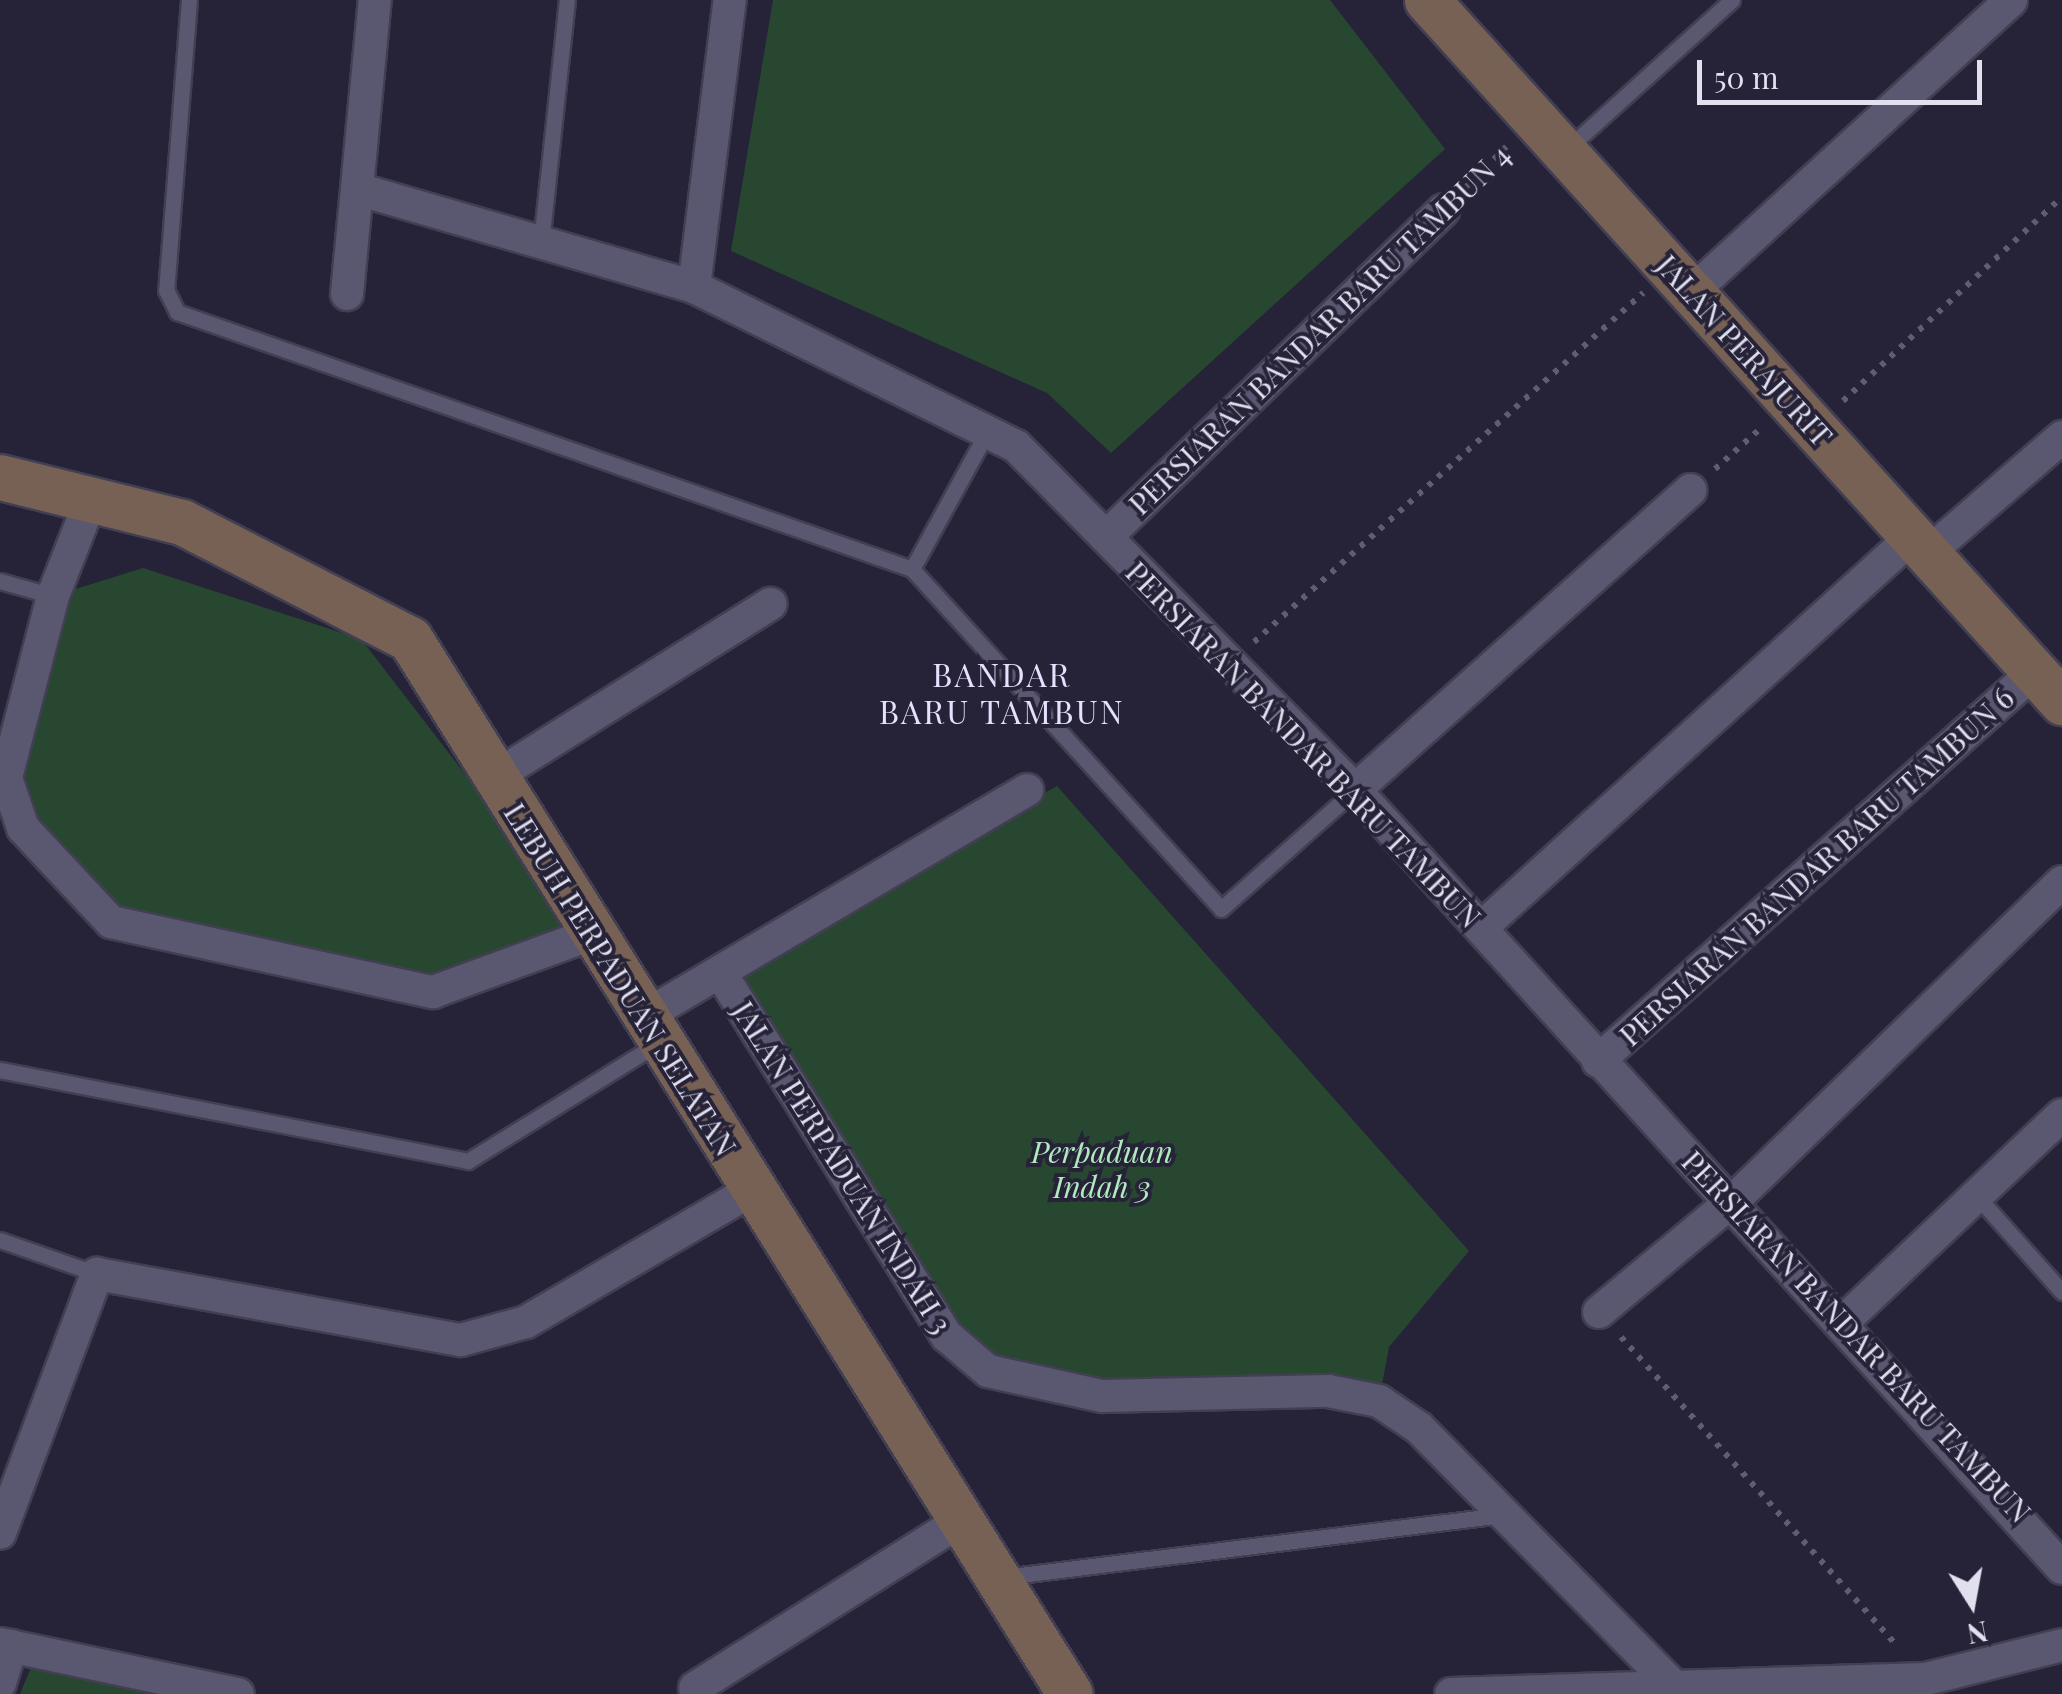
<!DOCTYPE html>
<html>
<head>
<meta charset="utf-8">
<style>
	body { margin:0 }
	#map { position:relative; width:2062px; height:1694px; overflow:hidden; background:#262339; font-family:"Playfair Display",serif }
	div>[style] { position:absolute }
	.green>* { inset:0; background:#284730 }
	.path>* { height:6px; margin-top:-3px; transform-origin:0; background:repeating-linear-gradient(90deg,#605d71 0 5px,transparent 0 13px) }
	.roads { filter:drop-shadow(2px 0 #423f52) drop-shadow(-2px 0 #423f52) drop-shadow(0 2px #423f52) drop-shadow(0 -2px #423f52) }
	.lane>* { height:15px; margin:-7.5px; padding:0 7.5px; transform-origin:7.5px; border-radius:7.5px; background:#5a5871 }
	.street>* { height:32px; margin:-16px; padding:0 16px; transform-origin:16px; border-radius:16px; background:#5a5871 }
	.secondary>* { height:45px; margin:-22.5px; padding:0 22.5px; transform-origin:22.5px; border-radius:22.5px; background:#776154 }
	span { translate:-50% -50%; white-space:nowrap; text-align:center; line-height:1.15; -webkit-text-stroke:8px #262339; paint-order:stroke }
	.street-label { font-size:30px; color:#e1e0ef }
	.park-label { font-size:30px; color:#b0ebbe; font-style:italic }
	.neighbourhood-label { font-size:32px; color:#e3e1fe; letter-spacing:2.5px }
	.north { position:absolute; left:1922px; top:1554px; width:100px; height:100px; -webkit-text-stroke:8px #262339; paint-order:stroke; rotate:169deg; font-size:28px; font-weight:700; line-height:40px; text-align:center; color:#e1e0ef }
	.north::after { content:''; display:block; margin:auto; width:35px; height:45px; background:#e1e0ef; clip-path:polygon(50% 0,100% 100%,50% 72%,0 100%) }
	.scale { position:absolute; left:1697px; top:60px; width:285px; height:45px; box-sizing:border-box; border:5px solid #e1e0ef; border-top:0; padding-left:12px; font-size:30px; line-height:35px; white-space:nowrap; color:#e1e0ef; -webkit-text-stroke:8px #262339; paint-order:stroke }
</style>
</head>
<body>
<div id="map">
	<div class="green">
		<div style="clip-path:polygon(773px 0,1330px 0,1445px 149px,1111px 453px,1047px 393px,731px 251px)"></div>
		<div style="clip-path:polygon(143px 568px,361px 639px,589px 935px,433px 992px,111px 922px,6px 778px,53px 596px)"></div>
		<div style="clip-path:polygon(1057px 786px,1469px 1251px,1389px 1347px,1379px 1401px,988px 1371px,720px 972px)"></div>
		<div style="clip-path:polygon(37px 1653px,171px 1694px,20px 1694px)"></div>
	</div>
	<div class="path">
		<div style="left:1466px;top:187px;width:57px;rotate:-45deg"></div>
		<div style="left:1843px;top:401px;width:299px;rotate:-43deg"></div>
		<div style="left:1715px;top:469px;width:62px;rotate:-41.7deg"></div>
		<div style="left:1254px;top:642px;width:523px;rotate:-41.9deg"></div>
		<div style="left:1621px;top:1337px;width:413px;rotate:48.2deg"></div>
	</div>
	<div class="roads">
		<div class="lane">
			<div style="left:189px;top:0;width:291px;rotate:94.5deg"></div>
			<div style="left:166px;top:290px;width:25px;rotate:63deg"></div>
			<div style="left:177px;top:312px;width:779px;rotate:19.27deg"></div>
			<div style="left:912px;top:569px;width:156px;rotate:-61.3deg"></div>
			<div style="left:1568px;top:148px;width:221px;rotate:-42.1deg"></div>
			<div style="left:541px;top:243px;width:244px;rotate:-83.9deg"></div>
			<div style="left:912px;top:569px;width:459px;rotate:47.7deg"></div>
			<div style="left:1221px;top:909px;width:179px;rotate:-41.6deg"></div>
			<div style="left:0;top:581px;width:55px;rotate:15.8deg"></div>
			<div style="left:0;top:1070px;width:477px;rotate:11deg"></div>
			<div style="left:468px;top:1161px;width:222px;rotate:-31.8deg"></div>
			<div style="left:1975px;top:1194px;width:131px;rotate:48.4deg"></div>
			<div style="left:0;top:1240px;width:103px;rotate:19.3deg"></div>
			<div style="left:1004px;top:1577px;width:502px;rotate:-7.1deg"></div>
		</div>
		<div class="street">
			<div style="left:361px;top:190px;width:347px;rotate:16.2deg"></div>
			<div style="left:694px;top:287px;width:359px;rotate:26.3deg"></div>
			<div style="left:1016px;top:446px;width:483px;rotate:45.4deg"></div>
			<div style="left:1355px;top:790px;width:1051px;rotate:47.74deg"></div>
			<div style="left:694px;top:287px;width:289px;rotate:-82.9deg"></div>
			<div style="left:1695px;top:289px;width:428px;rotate:-42.4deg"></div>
			<div style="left:347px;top:294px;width:295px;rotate:-84.6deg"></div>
			<div style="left:90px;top:502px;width:101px;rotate:111.5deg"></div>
			<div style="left:53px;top:596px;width:188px;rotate:104.5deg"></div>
			<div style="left:6px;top:778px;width:53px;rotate:71.2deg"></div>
			<div style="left:23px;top:828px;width:129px;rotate:46.9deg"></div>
			<div style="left:111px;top:922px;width:330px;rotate:12.3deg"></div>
			<div style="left:433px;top:992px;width:166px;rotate:-20.1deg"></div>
			<div style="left:1106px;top:537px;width:470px;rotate:-44.1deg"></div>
			<div style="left:1927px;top:554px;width:179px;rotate:-40.9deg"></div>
			<div style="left:496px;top:776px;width:324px;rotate:-32.1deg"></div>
			<div style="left:1355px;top:790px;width:450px;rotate:-41.8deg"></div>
			<div style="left:1481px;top:928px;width:581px;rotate:-42.21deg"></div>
			<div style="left:720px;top:972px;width:429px;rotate:58.1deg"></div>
			<div style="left:947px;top:1336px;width:54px;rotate:40.5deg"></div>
			<div style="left:988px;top:1371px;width:117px;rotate:12.4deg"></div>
			<div style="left:1102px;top:1396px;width:226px;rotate:-1.3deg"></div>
			<div style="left:1328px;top:1391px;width:52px;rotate:11.1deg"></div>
			<div style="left:1379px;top:1401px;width:48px;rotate:34deg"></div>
			<div style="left:1419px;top:1428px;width:373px;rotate:45.4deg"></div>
			<div style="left:645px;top:1016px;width:444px;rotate:-30.6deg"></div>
			<div style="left:1598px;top:1061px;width:584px;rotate:-41.74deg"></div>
			<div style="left:1599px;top:1312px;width:178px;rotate:-39.8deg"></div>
			<div style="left:1736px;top:1198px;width:454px;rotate:-44.1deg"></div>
			<div style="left:1844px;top:1321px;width:300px;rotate:-43.4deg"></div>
			<div style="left:0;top:1533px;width:277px;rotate:-69.5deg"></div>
			<div style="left:97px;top:1274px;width:370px;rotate:10.3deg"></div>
			<div style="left:461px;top:1340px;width:67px;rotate:-15.5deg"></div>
			<div style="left:526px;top:1322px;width:262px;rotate:-30.3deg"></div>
			<div style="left:0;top:1644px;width:243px;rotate:11.9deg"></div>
			<div style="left:0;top:1683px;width:39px;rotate:-73deg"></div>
			<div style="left:695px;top:1688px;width:312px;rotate:-32.2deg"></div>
			<div style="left:1451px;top:1694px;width:475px;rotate:-1.8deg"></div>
			<div style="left:1926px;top:1679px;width:140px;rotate:-14deg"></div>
		</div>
		<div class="secondary">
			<div style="left:1427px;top:0;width:947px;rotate:47.87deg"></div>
			<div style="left:0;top:477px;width:187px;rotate:13.9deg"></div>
			<div style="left:182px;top:522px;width:256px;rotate:27.2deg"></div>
			<div style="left:410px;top:639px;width:1244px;rotate:57.97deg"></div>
		</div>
	</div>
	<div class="street-label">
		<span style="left:1319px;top:329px;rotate:-44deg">PERSIARAN BANDAR BARU TAMBUN 4</span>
		<span style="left:1745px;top:350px;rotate:48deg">JALAN PERAJURIT</span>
		<span style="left:1304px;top:744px;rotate:46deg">PERSIARAN BANDAR BARU TAMBUN</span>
		<span style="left:1816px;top:866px;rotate:-42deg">PERSIARAN BANDAR BARU TAMBUN 6</span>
		<span style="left:621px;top:979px;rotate:58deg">LEBUH PERPADUAN SELATAN</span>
		<span style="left:843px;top:1167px;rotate:58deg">JALAN PERPADUAN INDAH 3</span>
		<span style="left:1857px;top:1336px;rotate:47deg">PERSIARAN BANDAR BARU TAMBUN</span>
	</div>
	<div class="park-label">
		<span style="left:1102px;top:1168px">Perpaduan<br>Indah 3</span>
	</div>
	<div class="neighbourhood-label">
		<span style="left:1002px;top:693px">BANDAR<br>BARU TAMBUN</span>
	</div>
	<div class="north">N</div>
	<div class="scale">50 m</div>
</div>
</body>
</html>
